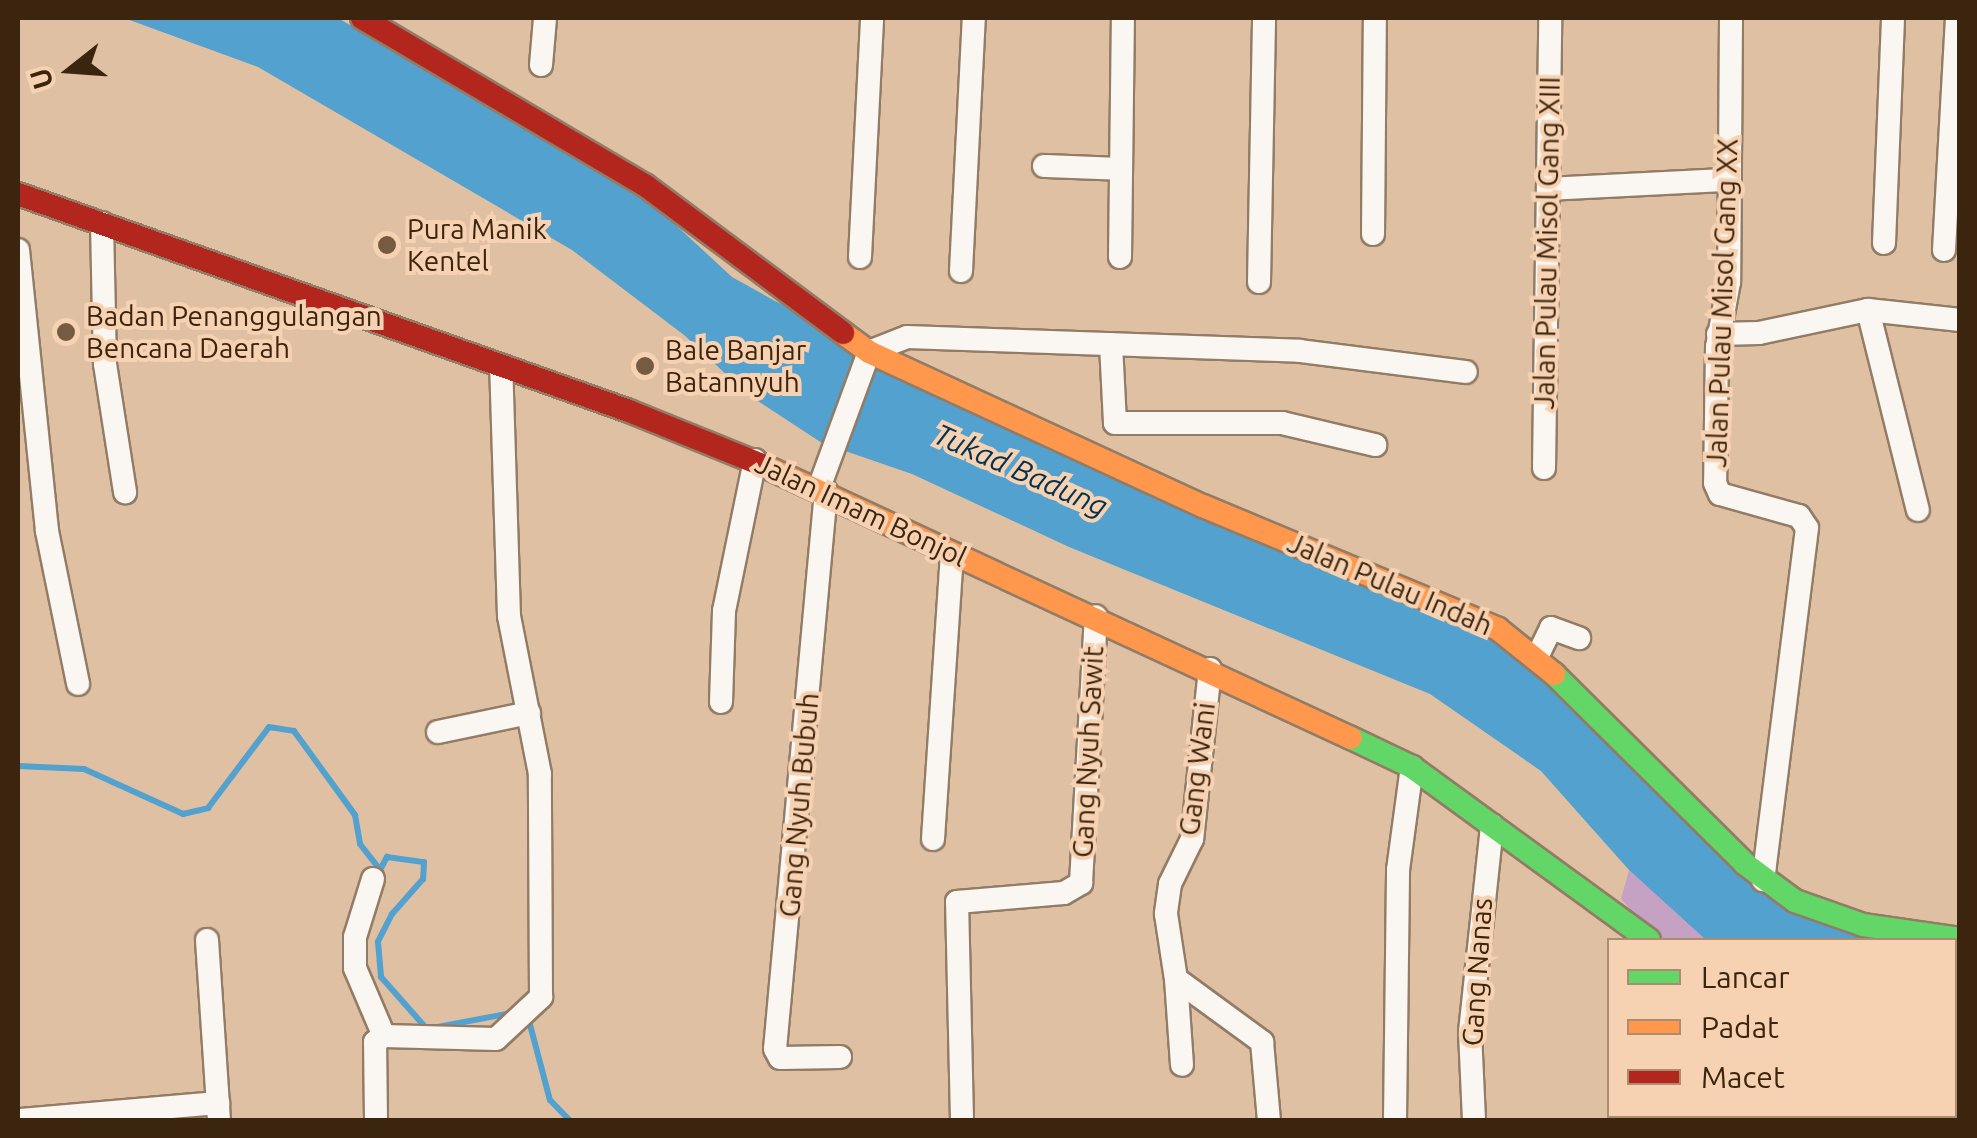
<!DOCTYPE html>
<html>
<head>
<meta charset="utf-8">
<style>
	body { margin:0 }
	#map { position:relative; width:1977px; height:1138px; overflow:hidden; background:#e0c0a2; font-family:Ubuntu,sans-serif }
	div>[style] { position:absolute }
	.green>* { inset:0; background:#c5a1c4 }
	.water>* { inset:0; background:#52a1ce }
	.stream>* { height:6px; margin:-3px; padding:0 3px; transform-origin:3px; border-radius:3px; background:#52a1ce }
	.roads { filter:drop-shadow(2px 0 #927c66) drop-shadow(-2px 0 #927c66) drop-shadow(0 2px #927c66) drop-shadow(0 -2px #927c66) }
	.street>* { height:22px; margin:-11px; padding:0 11px; transform-origin:11px; border-radius:11px; background:#faf6f1 }
	.fast>* { height:22px; margin:-11px; padding:0 11px; transform-origin:11px; border-radius:11px; background:#63d668 }
	.slow>* { height:22px; margin:-11px; padding:0 11px; transform-origin:11px; border-radius:11px; background:#ff974d }
	.jam>* { height:22px; margin:-11px; padding:0 11px; transform-origin:11px; border-radius:11px; background:#b3261e }
	.dots>* { width:28px; height:28px; translate:-50% -50%; box-sizing:border-box; border:5px solid #f7d2b2; border-radius:50% }
	span { translate:-50% -50%; white-space:nowrap; text-align:center; line-height:1.15; -webkit-text-stroke:8px #f7d2b2; paint-order:stroke }
	.poi-label { font-size:28px; color:#3c250e }
	.left { translate:0 -50%; text-align:left }
	.street-label { font-size:28px; color:#3c250e }
	.water-label { font-size:30px; color:#023250; font-style:italic }
	.frame { position:absolute; inset:0; border:20px solid #3c250e; pointer-events:none }
	.legend { position:absolute; left:1607px; top:938px; width:350px; height:180px; box-sizing:border-box; background:#f7d2b2; border:2px solid #ac8d70; margin:0; padding:12px 18px; list-style:none; font-size:30px; color:#3c250e }
	.legend li { display:flex; align-items:center; gap:20px; height:50px }
	.legend b { width:50px; border:2px solid #ac8d70 }
	.north { position:absolute; left:20px; top:20px; width:100px; height:100px; -webkit-text-stroke:8px #f7d2b2; paint-order:stroke; rotate:253deg; font-size:28px; font-weight:700; line-height:40px; text-align:center; color:#3c250e }
	.north::after { content:''; display:block; margin:auto; width:35px; height:45px; background:#3c250e; clip-path:polygon(50% 0,100% 100%,50% 72%,0 100%) }
</style>
</head>
<body>
<div id="map">
	<div class="green">
		<div style="clip-path:polygon(1629px 870px,1706px 940px,1658px 940px,1621px 899px)"></div>
	</div>
	<div class="water">
		<div style="clip-path:polygon(124px 18px,338px 18px,652px 203px,732px 277px,775px 301px,1488px 638px,1561px 686px,1739px 870px,1909px 940px,1706px 940px,1629px 870px,1541px 771px,1430px 694px,1069px 547px,912px 474px,822px 443px,747px 394px,684px 335px,572px 250px,258px 67px)"></div>
	</div>
	<div class="stream">
		<div style="left:18px;top:766px;width:66px;rotate:2.6deg"></div>
		<div style="left:84px;top:769px;width:109px;rotate:24.4deg"></div>
		<div style="left:183px;top:814px;width:26px;rotate:-13deg"></div>
		<div style="left:208px;top:808px;width:101px;rotate:-53deg"></div>
		<div style="left:269px;top:727px;width:25px;rotate:9deg"></div>
		<div style="left:294px;top:731px;width:104px;rotate:54deg"></div>
		<div style="left:355px;top:815px;width:29px;rotate:80deg"></div>
		<div style="left:360px;top:844px;width:33px;rotate:52deg"></div>
		<div style="left:380px;top:870px;width:15px;rotate:-62deg"></div>
		<div style="left:387px;top:857px;width:37px;rotate:8deg"></div>
		<div style="left:424px;top:862px;width:17px;rotate:93deg"></div>
		<div style="left:423px;top:879px;width:47px;rotate:131.5deg"></div>
		<div style="left:392px;top:914px;width:31px;rotate:117deg"></div>
		<div style="left:378px;top:942px;width:35px;rotate:85deg"></div>
		<div style="left:381px;top:977px;width:69px;rotate:48.5deg"></div>
		<div style="left:427px;top:1029px;width:86px;rotate:-10.7deg"></div>
		<div style="left:528px;top:1017px;width:86px;rotate:75.2deg"></div>
		<div style="left:550px;top:1100px;width:28px;rotate:46deg"></div>
	</div>
	<div class="roads">
		<div class="street">
			<div style="left:1731px;top:18px;width:264px;rotate:90.4deg"></div>
			<div style="left:1729px;top:282px;width:66px;rotate:100.5deg"></div>
			<div style="left:1717px;top:347px;width:136px;rotate:90.8deg"></div>
			<div style="left:1715px;top:483px;width:12px;rotate:66deg"></div>
			<div style="left:1720px;top:494px;width:82px;rotate:15.6deg"></div>
			<div style="left:1799px;top:516px;width:14px;rotate:56deg"></div>
			<div style="left:1807px;top:528px;width:355px;rotate:97.1deg"></div>
			<div style="left:541px;top:65px;width:47px;rotate:-85.1deg"></div>
			<div style="left:1044px;top:166px;width:77px;rotate:2.2deg"></div>
			<div style="left:1548px;top:189px;width:180px;rotate:-2.9deg"></div>
			<div style="left:102px;top:223px;width:141px;rotate:88.8deg"></div>
			<div style="left:105px;top:364px;width:130px;rotate:81.1deg"></div>
			<div style="left:1373px;top:234px;width:216px;rotate:-89.5deg"></div>
			<div style="left:1884px;top:243px;width:225px;rotate:-87.7deg"></div>
			<div style="left:18px;top:250px;width:282px;rotate:84.1deg"></div>
			<div style="left:47px;top:531px;width:156px;rotate:78.5deg"></div>
			<div style="left:1944px;top:250px;width:232px;rotate:-86.8deg"></div>
			<div style="left:860px;top:257px;width:239px;rotate:-87.1deg"></div>
			<div style="left:1120px;top:257px;width:239px;rotate:-89.3deg"></div>
			<div style="left:961px;top:271px;width:253px;rotate:-87.1deg"></div>
			<div style="left:1259px;top:282px;width:264px;rotate:-88.9deg"></div>
			<div style="left:1868px;top:310px;width:206px;rotate:76deg"></div>
			<div style="left:1718px;top:334px;width:41px;rotate:-1.4deg"></div>
			<div style="left:1759px;top:333px;width:111px;rotate:-11.9deg"></div>
			<div style="left:1868px;top:310px;width:93px;rotate:6.2deg"></div>
			<div style="left:1111px;top:344px;width:79px;rotate:87.1deg"></div>
			<div style="left:1115px;top:423px;width:167px"></div>
			<div style="left:1282px;top:423px;width:96px;rotate:13.3deg"></div>
			<div style="left:1544px;top:468px;width:450px;rotate:-89.2deg"></div>
			<div style="left:819px;top:488px;width:145px;rotate:-69.8deg"></div>
			<div style="left:869px;top:352px;width:41px;rotate:-21.5deg"></div>
			<div style="left:907px;top:337px;width:393px;rotate:2deg"></div>
			<div style="left:1300px;top:351px;width:167px;rotate:7.2deg"></div>
			<div style="left:826px;top:491px;width:560px;rotate:95.22deg"></div>
			<div style="left:775px;top:1049px;width:10px;rotate:61deg"></div>
			<div style="left:780px;top:1058px;width:60px;rotate:-1deg"></div>
			<div style="left:1537px;top:657px;width:32px;rotate:-64deg"></div>
			<div style="left:1551px;top:628px;width:30px;rotate:20deg"></div>
			<div style="left:1210px;top:669px;width:171px;rotate:96deg"></div>
			<div style="left:1192px;top:839px;width:50px;rotate:116.1deg"></div>
			<div style="left:1170px;top:884px;width:30px;rotate:98deg"></div>
			<div style="left:1166px;top:914px;width:66px;rotate:81.3deg"></div>
			<div style="left:1176px;top:979px;width:107px;rotate:36.2deg"></div>
			<div style="left:1262px;top:1042px;width:78px;rotate:84.9deg"></div>
			<div style="left:721px;top:702px;width:91px;rotate:-88.1deg"></div>
			<div style="left:724px;top:611px;width:154px;rotate:-78.4deg"></div>
			<div style="left:438px;top:732px;width:93px;rotate:-11.8deg"></div>
			<div style="left:933px;top:839px;width:286px;rotate:-86.2deg"></div>
			<div style="left:373px;top:879px;width:61px;rotate:107.2deg"></div>
			<div style="left:355px;top:937px;width:31px;rotate:90deg"></div>
			<div style="left:355px;top:968px;width:74px;rotate:66.9deg"></div>
			<div style="left:207px;top:940px;width:180px;rotate:86.2deg"></div>
			<div style="left:1176px;top:979px;width:86px;rotate:86deg"></div>
			<div style="left:384px;top:1036px;width:112px;rotate:1.5deg"></div>
			<div style="left:496px;top:1039px;width:62px;rotate:-43deg"></div>
			<div style="left:541px;top:997px;width:223px;rotate:-90.3deg"></div>
			<div style="left:540px;top:774px;width:161px;rotate:-101.1deg"></div>
			<div style="left:509px;top:616px;width:249px;rotate:-91.8deg"></div>
			<div style="left:20px;top:1120px;width:199px;rotate:-4.9deg"></div>
			<div style="left:376px;top:1120px;width:78px;rotate:-90.7deg"></div>
			<div style="left:375px;top:1042px;width:11px;rotate:-34deg"></div>
			<div style="left:962px;top:1120px;width:218px;rotate:-91.3deg"></div>
			<div style="left:957px;top:902px;width:107px;rotate:-4.8deg"></div>
			<div style="left:1064px;top:893px;width:20px;rotate:-30deg"></div>
			<div style="left:1081px;top:883px;width:267px;rotate:-86.8deg"></div>
			<div style="left:1395px;top:1120px;width:250px;rotate:-89.3deg"></div>
			<div style="left:1398px;top:870px;width:104px;rotate:-82.3deg"></div>
			<div style="left:1474px;top:1120px;width:88px;rotate:-92.6deg"></div>
			<div style="left:1470px;top:1032px;width:208px;rotate:-83.9deg"></div>
			<div style="left:1677px;top:1120px;width:4px;rotate:-76deg"></div>
			<div style="left:1730px;top:1120px;width:4px;rotate:-90deg"></div>
			<div style="left:1786px;top:1120px;width:4px;rotate:-90deg"></div>
		</div>
		<div class="fast">
			<div style="left:1554px;top:674px;width:269px;rotate:44.8deg"></div>
			<div style="left:1745px;top:864px;width:62px;rotate:36.5deg"></div>
			<div style="left:1795px;top:901px;width:72px;rotate:19.4deg"></div>
			<div style="left:1863px;top:925px;width:98px;rotate:8.2deg"></div>
			<div style="left:1351px;top:738px;width:68px;rotate:25.4deg"></div>
			<div style="left:1412px;top:767px;width:293px;rotate:36.1deg"></div>
		</div>
		<div class="slow">
			<div style="left:843px;top:333px;width:32px;rotate:36deg"></div>
			<div style="left:869px;top:352px;width:368px;rotate:24.8deg"></div>
			<div style="left:1203px;top:506px;width:320px;rotate:22.6deg"></div>
			<div style="left:1498px;top:629px;width:72px;rotate:38.8deg"></div>
			<div style="left:762px;top:465px;width:649px;rotate:24.87deg"></div>
		</div>
		<div class="jam">
			<div style="left:362px;top:18px;width:330px;rotate:30.6deg"></div>
			<div style="left:646px;top:186px;width:246px;rotate:36.7deg"></div>
			<div style="left:18px;top:194px;width:648px;rotate:19.55deg"></div>
			<div style="left:629px;top:411px;width:144px;rotate:22.1deg"></div>
			<div style="left:1954px;top:1075px;width:6px;rotate:9deg"></div>
		</div>
	</div>
	<div class="dots">
		<div style="left:387px;top:245px;background:#755b42"></div>
		<div style="left:66px;top:332px;background:#755b42"></div>
		<div style="left:645px;top:366px;background:#755b42"></div>
	</div>
	<div class="poi-label">
		<span class="left" style="left:407px;top:245px">Pura Manik<br>Kentel</span>
		<span class="left" style="left:86px;top:332px">Badan Penanggulangan<br>Bencana Daerah</span>
		<span class="left" style="left:665px;top:366px">Bale Banjar<br>Batannyuh</span>
	</div>
	<div class="street-label">
		<span style="left:1547px;top:243px;rotate:-89deg">Jalan Pulau Misol Gang XIII</span>
		<span style="left:1722px;top:303px;rotate:-88deg">Jalan Pulau Misol Gang XX</span>
		<span style="left:861px;top:510px;rotate:25deg">Jalan Imam Bonjol</span>
		<span style="left:1390px;top:584px;rotate:23deg">Jalan Pulau Indah</span>
		<span style="left:1088px;top:752px;rotate:-87deg">Gang Nyuh Sawit</span>
		<span style="left:1197px;top:769px;rotate:-83deg">Gang Wani</span>
		<span style="left:799px;top:805px;rotate:-85deg">Gang Nyuh Bubuh</span>
		<span style="left:1477px;top:972px;rotate:-86deg">Gang Nanas</span>
	</div>
	<div class="water-label">
		<span style="left:1021px;top:470px;rotate:24deg">Tukad Badung</span>
	</div>
	<div class="frame"></div>
	<ul class="legend">
	<li><b style="height:12px;background:#63d668"></b>Lancar</li>
	<li><b style="height:12px;background:#ff974d"></b>Padat</li>
	<li><b style="height:12px;background:#b3261e"></b>Macet</li>
	</ul>
	<div class="north">U</div>
</div>
</body>
</html>
